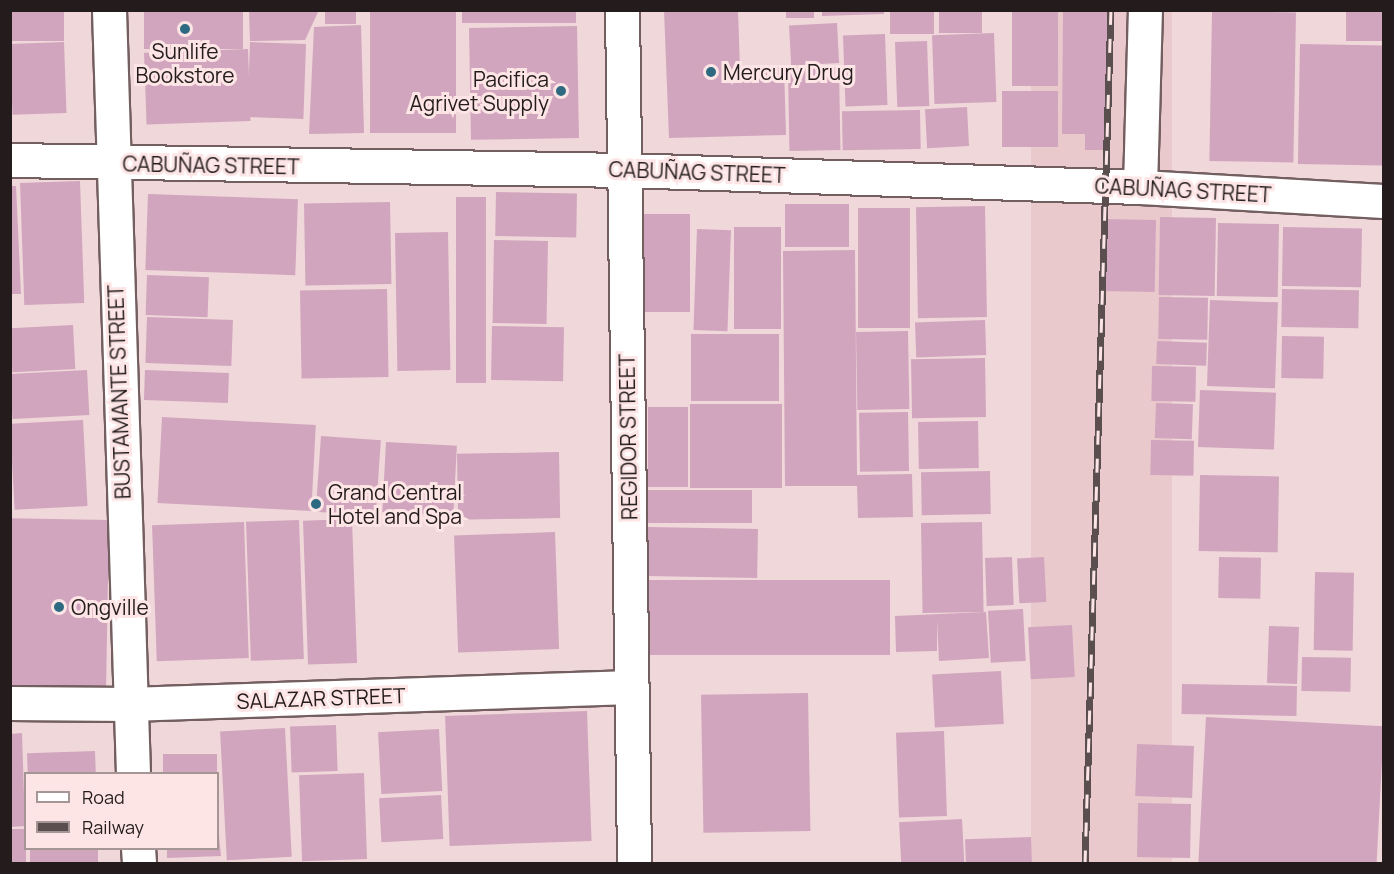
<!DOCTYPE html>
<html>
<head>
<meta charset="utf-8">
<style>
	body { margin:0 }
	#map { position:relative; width:1394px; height:874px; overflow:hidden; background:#f0d7d9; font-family:Manrope,sans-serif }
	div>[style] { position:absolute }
	.built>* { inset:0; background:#eac9cc; transform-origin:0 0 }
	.building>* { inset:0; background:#d1a5be; transform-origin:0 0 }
	.roads { filter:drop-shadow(2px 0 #735e60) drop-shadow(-2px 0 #735e60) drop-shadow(0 2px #735e60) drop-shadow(0 -2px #735e60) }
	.street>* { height:33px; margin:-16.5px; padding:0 16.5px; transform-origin:16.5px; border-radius:16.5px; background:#fff }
	.secondary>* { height:33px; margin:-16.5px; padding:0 16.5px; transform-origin:16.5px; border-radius:16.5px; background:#fff }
	.rail>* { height:7px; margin-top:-3.5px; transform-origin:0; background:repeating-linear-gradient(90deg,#fde5e6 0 14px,#5a4e4e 0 28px); box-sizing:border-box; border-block:2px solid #5a4e4e }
	.dots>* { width:16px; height:16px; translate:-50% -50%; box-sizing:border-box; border:3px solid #fde5e6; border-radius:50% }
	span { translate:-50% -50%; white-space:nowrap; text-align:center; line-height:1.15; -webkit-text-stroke:6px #fde5e6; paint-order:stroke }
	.poi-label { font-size:21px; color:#241c1c }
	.left { translate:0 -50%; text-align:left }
	.right { translate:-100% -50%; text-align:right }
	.street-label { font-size:21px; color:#241c1c }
	.frame { position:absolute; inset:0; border:12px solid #241c1c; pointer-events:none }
	.legend { position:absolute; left:24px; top:772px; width:195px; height:78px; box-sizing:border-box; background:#fde5e6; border:2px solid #a69595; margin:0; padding:8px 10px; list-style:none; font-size:18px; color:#241c1c }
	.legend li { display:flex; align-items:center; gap:12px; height:30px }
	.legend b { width:30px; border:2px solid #a69595 }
</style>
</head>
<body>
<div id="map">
	<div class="built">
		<div style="left:1031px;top:11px;width:141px;height:854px"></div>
	</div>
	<div class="building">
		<div style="left:10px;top:10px;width:54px;height:31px"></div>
		<div style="left:144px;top:10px;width:99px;height:39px"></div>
		<div style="clip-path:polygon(249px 10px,319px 10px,305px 40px,250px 41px)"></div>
		<div style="left:325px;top:10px;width:31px;height:14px"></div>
		<div style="left:370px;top:10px;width:86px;height:123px"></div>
		<div style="left:462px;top:10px;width:114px;height:13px"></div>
		<div style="clip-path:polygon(664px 10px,738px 10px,740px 69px,784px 67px,786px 135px,669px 138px)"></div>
		<div style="left:786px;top:10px;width:28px;height:8px"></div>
		<div style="clip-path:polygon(822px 10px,884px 10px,884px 14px,822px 16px)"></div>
		<div style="left:890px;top:10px;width:44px;height:24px"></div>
		<div style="left:939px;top:10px;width:43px;height:23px"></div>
		<div style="left:1012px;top:10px;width:46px;height:76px"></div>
		<div style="clip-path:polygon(1063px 10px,1110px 10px,1110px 150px,1085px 150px,1085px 134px,1062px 134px)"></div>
		<div style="left:1346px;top:10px;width:38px;height:31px"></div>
		<div style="left:1212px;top:11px;width:84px;height:150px;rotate:1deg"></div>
		<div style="left:837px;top:23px;width:40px;height:48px;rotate:87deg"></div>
		<div style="clip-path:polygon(361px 25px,364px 133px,309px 134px,314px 27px)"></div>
		<div style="left:577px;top:26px;width:112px;height:108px;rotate:89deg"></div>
		<div style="left:994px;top:33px;width:69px;height:62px;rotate:88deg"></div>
		<div style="left:885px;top:34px;width:71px;height:42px;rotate:88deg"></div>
		<div style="left:927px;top:41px;width:65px;height:32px;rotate:88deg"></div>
		<div style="left:64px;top:42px;width:71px;height:54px;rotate:88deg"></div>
		<div style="left:306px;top:44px;width:75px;height:56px;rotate:92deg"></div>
		<div style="left:1300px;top:44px;width:84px;height:120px;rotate:1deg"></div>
		<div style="left:248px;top:49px;width:72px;height:104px;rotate:88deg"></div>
		<div style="left:839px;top:67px;width:83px;height:51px;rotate:89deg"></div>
		<div style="left:1002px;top:91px;width:56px;height:56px"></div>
		<div style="left:967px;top:107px;width:39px;height:42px;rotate:87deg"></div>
		<div style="left:920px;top:110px;width:39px;height:78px;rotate:89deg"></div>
		<div style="left:80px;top:181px;width:122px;height:60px;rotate:88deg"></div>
		<div style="clip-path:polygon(10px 186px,16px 186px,21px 294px,10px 294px)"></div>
		<div style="left:496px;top:192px;width:81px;height:44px;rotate:1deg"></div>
		<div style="left:148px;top:194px;width:150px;height:76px;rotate:2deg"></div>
		<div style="left:456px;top:197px;width:30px;height:186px"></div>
		<div style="left:390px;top:202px;width:82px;height:86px;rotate:89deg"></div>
		<div style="left:785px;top:204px;width:64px;height:43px"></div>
		<div style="left:985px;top:206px;width:111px;height:69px;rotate:89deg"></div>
		<div style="left:858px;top:208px;width:52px;height:120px"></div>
		<div style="left:641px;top:214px;width:49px;height:98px"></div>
		<div style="left:1160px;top:217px;width:56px;height:78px;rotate:1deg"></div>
		<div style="left:1102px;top:219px;width:54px;height:72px;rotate:1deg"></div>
		<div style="left:1218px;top:223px;width:61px;height:73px;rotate:1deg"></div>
		<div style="left:734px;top:227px;width:47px;height:102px"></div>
		<div style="left:1283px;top:227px;width:79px;height:59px;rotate:1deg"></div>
		<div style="left:697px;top:229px;width:34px;height:101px;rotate:2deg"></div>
		<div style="left:448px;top:232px;width:138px;height:53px;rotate:89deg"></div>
		<div style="left:494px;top:240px;width:54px;height:83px;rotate:1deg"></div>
		<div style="clip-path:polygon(855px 250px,857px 475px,912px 474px,913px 517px,858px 518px,857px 486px,785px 486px,783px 251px)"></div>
		<div style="left:147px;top:275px;width:62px;height:40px;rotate:2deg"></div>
		<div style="left:387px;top:289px;width:88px;height:87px;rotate:89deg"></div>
		<div style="left:1282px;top:289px;width:77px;height:38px;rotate:1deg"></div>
		<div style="left:1159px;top:297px;width:49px;height:42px;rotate:1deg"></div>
		<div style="left:1210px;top:300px;width:68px;height:86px;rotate:2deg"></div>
		<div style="left:147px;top:317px;width:86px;height:46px;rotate:2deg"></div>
		<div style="left:985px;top:320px;width:35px;height:70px;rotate:88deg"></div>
		<div style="left:73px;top:325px;width:44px;height:63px;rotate:87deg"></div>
		<div style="left:492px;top:326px;width:72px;height:54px;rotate:1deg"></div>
		<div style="left:908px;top:331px;width:78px;height:52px;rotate:89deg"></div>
		<div style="left:691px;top:334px;width:88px;height:67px"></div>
		<div style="left:1282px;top:336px;width:42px;height:42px;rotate:1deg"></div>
		<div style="left:1157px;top:341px;width:50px;height:23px;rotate:2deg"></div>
		<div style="left:985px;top:358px;width:59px;height:74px;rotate:89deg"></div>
		<div style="left:1152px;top:366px;width:44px;height:35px;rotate:1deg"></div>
		<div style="left:87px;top:370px;width:45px;height:77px;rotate:87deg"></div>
		<div style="left:145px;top:370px;width:84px;height:30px;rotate:2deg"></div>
		<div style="left:1200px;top:390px;width:76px;height:57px;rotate:2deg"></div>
		<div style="left:1156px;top:403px;width:37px;height:35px;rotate:2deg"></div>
		<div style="left:690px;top:404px;width:92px;height:84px"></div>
		<div style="left:648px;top:407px;width:40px;height:80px"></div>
		<div style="left:908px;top:412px;width:59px;height:49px;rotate:89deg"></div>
		<div style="left:162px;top:417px;width:154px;height:86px;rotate:3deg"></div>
		<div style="left:83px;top:420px;width:86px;height:73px;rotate:87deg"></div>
		<div style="left:978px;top:421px;width:47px;height:60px;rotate:89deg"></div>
		<div style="left:321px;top:436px;width:60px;height:76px;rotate:4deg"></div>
		<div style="left:1151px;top:440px;width:43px;height:35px;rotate:1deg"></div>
		<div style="left:386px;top:442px;width:71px;height:70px;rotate:3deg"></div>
		<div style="left:559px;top:452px;width:66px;height:102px;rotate:89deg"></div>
		<div style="left:990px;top:471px;width:43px;height:69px;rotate:89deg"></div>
		<div style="left:1200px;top:475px;width:79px;height:76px;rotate:1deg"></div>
		<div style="left:648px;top:490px;width:104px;height:33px"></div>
		<div style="left:352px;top:519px;width:144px;height:49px;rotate:88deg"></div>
		<div style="left:109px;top:520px;width:174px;height:99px;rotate:91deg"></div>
		<div style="left:299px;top:520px;width:139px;height:53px;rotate:88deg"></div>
		<div style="left:244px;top:522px;width:136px;height:92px;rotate:88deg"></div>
		<div style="left:982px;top:522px;width:90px;height:61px;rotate:89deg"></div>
		<div style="left:648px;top:527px;width:110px;height:49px;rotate:1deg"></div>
		<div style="left:555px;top:532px;width:117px;height:101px;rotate:88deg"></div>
		<div style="left:1012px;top:557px;width:48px;height:27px;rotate:88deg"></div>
		<div style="left:1044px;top:557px;width:45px;height:27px;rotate:87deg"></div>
		<div style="left:1219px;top:557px;width:42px;height:41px;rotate:1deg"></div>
		<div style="left:1315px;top:572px;width:39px;height:78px;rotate:1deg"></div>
		<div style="left:644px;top:580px;width:246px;height:75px"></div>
		<div style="left:1023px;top:609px;width:52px;height:35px;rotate:87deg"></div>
		<div style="clip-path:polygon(986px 612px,989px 658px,939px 661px,937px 620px,937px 651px,896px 652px,895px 616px)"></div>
		<div style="left:1072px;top:625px;width:52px;height:44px;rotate:87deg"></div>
		<div style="left:1269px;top:626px;width:30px;height:57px;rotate:2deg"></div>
		<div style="left:1302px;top:657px;width:49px;height:34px;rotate:1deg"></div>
		<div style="left:1001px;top:671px;width:53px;height:69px;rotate:87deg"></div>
		<div style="left:1182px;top:684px;width:115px;height:30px;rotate:1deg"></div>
		<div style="left:808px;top:693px;width:138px;height:107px;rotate:89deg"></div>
		<div style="left:587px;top:711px;width:130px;height:142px;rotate:88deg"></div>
		<div style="left:1206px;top:717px;width:178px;height:147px;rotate:3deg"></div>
		<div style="left:336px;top:725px;width:46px;height:46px;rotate:88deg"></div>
		<div style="left:285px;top:728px;width:129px;height:65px;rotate:87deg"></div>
		<div style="left:439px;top:729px;width:62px;height:61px;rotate:87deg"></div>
		<div style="left:944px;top:731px;width:85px;height:48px;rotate:88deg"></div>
		<div style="clip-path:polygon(22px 733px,25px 826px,10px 827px,10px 734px)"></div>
		<div style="left:1137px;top:744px;width:57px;height:52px;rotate:2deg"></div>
		<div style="left:95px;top:751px;width:23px;height:68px;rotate:88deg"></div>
		<div style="left:217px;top:754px;width:20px;height:54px;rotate:90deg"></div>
		<div style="left:364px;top:773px;width:86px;height:65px;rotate:88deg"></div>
		<div style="left:441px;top:795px;width:44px;height:62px;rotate:87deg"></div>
		<div style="left:1138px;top:803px;width:53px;height:54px;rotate:1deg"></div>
		<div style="left:962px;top:819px;width:45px;height:63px;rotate:87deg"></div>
		<div style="clip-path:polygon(218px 826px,221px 856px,167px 858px,167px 848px,218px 848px)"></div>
		<div style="left:10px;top:829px;width:16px;height:35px"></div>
		<div style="left:1031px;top:837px;width:27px;height:66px;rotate:88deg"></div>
		<div style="left:30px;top:848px;width:68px;height:16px"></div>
	</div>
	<div class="roads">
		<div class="street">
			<div style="left:109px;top:10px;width:764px;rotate:88.2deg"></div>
			<div style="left:622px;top:10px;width:854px;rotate:89.19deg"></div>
			<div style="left:1140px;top:187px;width:177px;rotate:-88.4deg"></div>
			<div style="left:10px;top:703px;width:119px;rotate:0.5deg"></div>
			<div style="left:129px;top:704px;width:503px;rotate:-1.94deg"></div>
			<div style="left:138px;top:848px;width:16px;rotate:86deg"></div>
		</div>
		<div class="secondary">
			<div style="left:10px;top:160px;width:614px;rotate:0.93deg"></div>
			<div style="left:624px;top:170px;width:516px;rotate:1.89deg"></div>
			<div style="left:1140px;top:187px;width:244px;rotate:3.3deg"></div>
		</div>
	</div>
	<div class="rail">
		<div style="left:1085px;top:864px;width:854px;rotate:-88.26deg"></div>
	</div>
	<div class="dots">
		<div style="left:185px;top:29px;background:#2d6980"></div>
		<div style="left:711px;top:72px;background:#2d6980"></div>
		<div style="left:561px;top:91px;background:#2d6980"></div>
		<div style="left:316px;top:504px;background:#2d6980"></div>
		<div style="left:59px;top:607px;background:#2d6980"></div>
	</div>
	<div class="poi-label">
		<span style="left:185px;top:63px">Sunlife<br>Bookstore</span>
		<span class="left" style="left:723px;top:72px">Mercury Drug</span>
		<span class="right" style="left:549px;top:91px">Pacifica<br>Agrivet Supply</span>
		<span class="left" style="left:328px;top:504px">Grand Central<br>Hotel and Spa</span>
		<span class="left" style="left:71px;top:607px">Ongville</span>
	</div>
	<div class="street-label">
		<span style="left:211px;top:165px;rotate:1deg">CABUÑAG STREET</span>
		<span style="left:697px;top:172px;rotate:2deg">CABUÑAG STREET</span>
		<span style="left:1183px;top:190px;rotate:3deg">CABUÑAG STREET</span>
		<span style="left:119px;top:392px;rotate:-92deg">BUSTAMANTE STREET</span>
		<span style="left:628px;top:437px;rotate:-91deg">REGIDOR STREET</span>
		<span style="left:321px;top:698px;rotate:-2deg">SALAZAR STREET</span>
	</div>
	<div class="frame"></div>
	<ul class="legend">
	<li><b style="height:8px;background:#fff"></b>Road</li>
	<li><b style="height:8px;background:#5a4e4e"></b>Railway</li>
	</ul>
</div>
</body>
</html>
